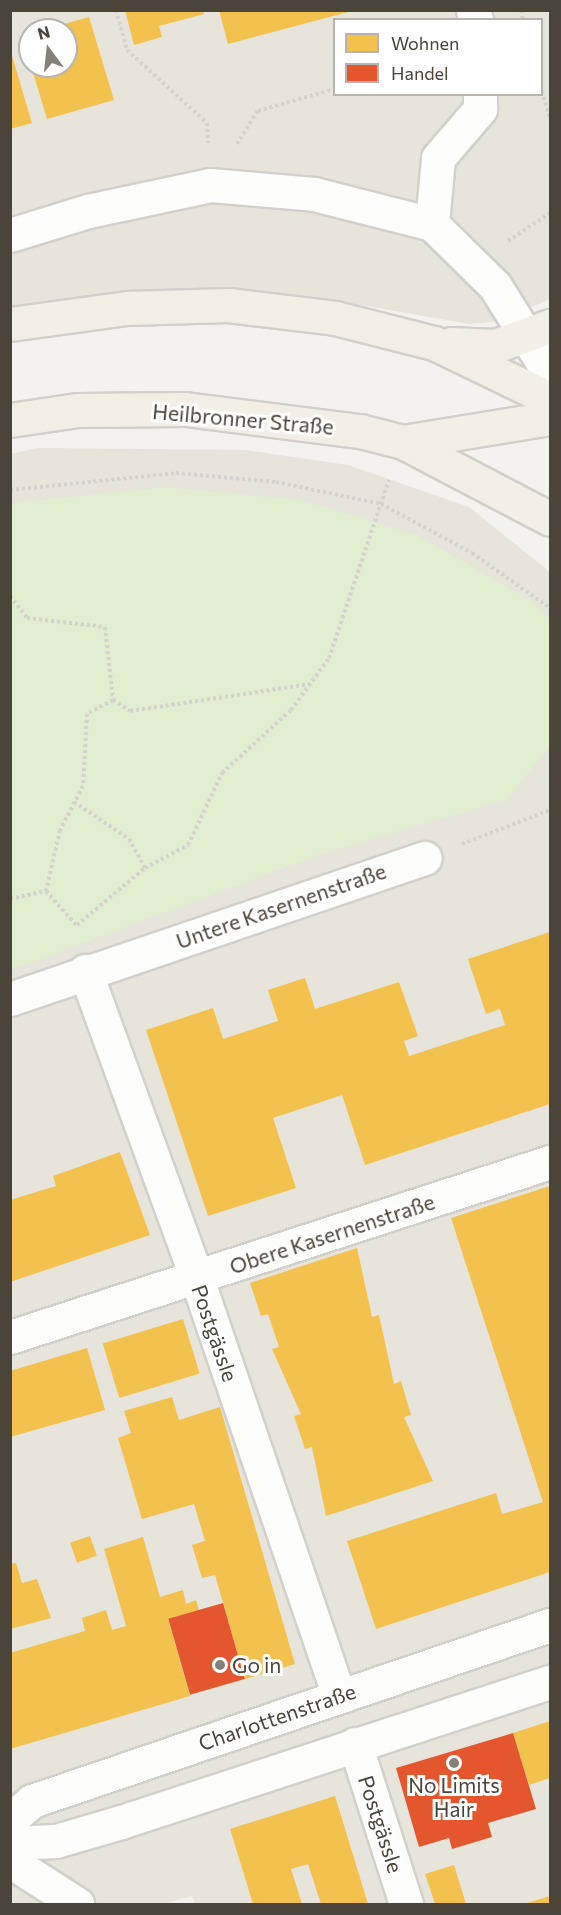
<!DOCTYPE html>
<html>
<head>
<meta charset="utf-8">
<style>
	body { margin:0 }
	#map { position:relative; width:561px; height:1915px; overflow:hidden; background:#f4f2ee; font-family:Commissioner,sans-serif }
	div>[style] { position:absolute }
	.residential>* { inset:0; background:#e7e4dc }
	.green>* { inset:0; background:#e1eecf }
	.homes>* { inset:0; background:#f2c14e; transform-origin:0 0 }
	.shops>* { inset:0; background:#e4572e; transform-origin:0 0 }
	.path>* { height:4px; margin-top:-2px; transform-origin:0; background:repeating-linear-gradient(90deg,#d3d2cc 0 3px,transparent 0 6px) }
	.roads { filter:drop-shadow(2px 0 #d2d0cb) drop-shadow(-2px 0 #d2d0cb) drop-shadow(0 2px #d2d0cb) drop-shadow(0 -2px #d2d0cb) }
	.minor>* { height:33px; margin:-16.5px; padding:0 16.5px; transform-origin:16.5px; border-radius:16.5px; background:#fdfdfc }
	.major>* { height:33px; margin:-16.5px; padding:0 16.5px; transform-origin:16.5px; border-radius:16.5px; background:#f2efe6 }
	.dots>* { width:16px; height:16px; translate:-50% -50%; box-sizing:border-box; border:3px solid #fff; border-radius:50% }
	span { translate:-50% -50%; white-space:nowrap; text-align:center; line-height:1.15; -webkit-text-stroke:6px #fff; paint-order:stroke }
	.street-label { font-size:21px; color:#4b4439 }
	.poi-label { font-size:21px; color:#4b4439 }
	.left { translate:0 -50%; text-align:left }
	.frame { position:absolute; inset:0; border:12px solid #4b4439; pointer-events:none }
	.legend { position:absolute; left:333px; top:18px; width:210px; height:78px; box-sizing:border-box; background:#fff; border:2px solid #b7b4b0; margin:0; padding:8px 10px; list-style:none; font-size:18px; color:#4b4439 }
	.legend li { display:flex; align-items:center; gap:12px; height:30px }
	.legend b { width:30px; border:2px solid #b7b4b0 }
	.north { position:absolute; left:18px; top:18px; width:60px; height:60px; box-sizing:border-box; background:#fff; border:2px solid #b7b4b0; border-radius:50%; rotate:345deg; font-size:16px; font-weight:700; line-height:24px; text-align:center; color:#4b4439 }
	.north::after { content:''; display:block; margin:auto; width:21px; height:27px; background:#868178; clip-path:polygon(50% 0,100% 100%,50% 72%,0 100%) }
</style>
</head>
<body>
<div id="map">
	<div class="residential">
		<div style="clip-path:polygon(evenodd,11px 11px,550px 11px,550px 299px,500px 321px,469px 324px,309px 296px,184px 289px,72px 298px,11px 310px,11px 11px,334px 20px,542px 20px,542px 94px,334px 94px,334px 20px,11px 11px,30px 30px,66px 30px,66px 66px,30px 66px,30px 30px)"></div>
		<div style="clip-path:polygon(37px 448px,245px 450px,348px 465px,469px 507px,550px 572px,550px 1904px,195px 1904px,192px 1896px,163px 1904px,11px 1904px,10px 454px)"></div>
	</div>
	<div class="green">
		<div style="clip-path:polygon(165px 487px,301px 500px,417px 535px,530px 600px,550px 619px,550px 745px,508px 799px,318px 855px,11px 970px,11px 503px)"></div>
	</div>
	<div class="homes">
		<div style="clip-path:polygon(125px 10px,203px 10px,204px 14px,159px 26px,162px 37px,134px 45px)"></div>
		<div style="clip-path:polygon(219px 10px,352px 10px,352px 11px,228px 44px)"></div>
		<div style="clip-path:polygon(89px 17px,114px 100px,47px 119px,31px 66px,66px 66px,66px 30px,46px 29px)"></div>
		<div style="clip-path:polygon(30px 34px,30px 60px,29px 60px,22px 36px)"></div>
		<div style="clip-path:polygon(10px 49px,32px 123px,10px 129px)"></div>
		<div style="clip-path:polygon(550px 932px,550px 1104px,365px 1165px,342px 1095px,273px 1118px,296px 1188px,208px 1216px,146px 1030px,213px 1008px,223px 1039px,278px 1021px,268px 990px,305px 978px,315px 1009px,399px 982px,418px 1036px,404px 1041px,409px 1056px,505px 1025px,500px 1009px,486px 1014px,468px 959px)"></div>
		<div style="clip-path:polygon(120px 1152px,150px 1235px,10px 1282px,10px 1200px,56px 1186px,53px 1176px)"></div>
		<div style="clip-path:polygon(550px 1186px,550px 1572px,376px 1629px,347px 1541px,496px 1493px,502px 1514px,543px 1502px,451px 1218px)"></div>
		<div style="clip-path:polygon(357px 1248px,372px 1317px,379px 1315px,394px 1384px,401px 1381px,411px 1415px,404px 1417px,433px 1481px,326px 1516px,312px 1447px,305px 1449px,294px 1416px,301px 1414px,272px 1349px,279px 1347px,268px 1314px,261px 1316px,250px 1283px)"></div>
		<div style="left:183px;top:1319px;width:57px;height:84px;rotate:73deg"></div>
		<div style="clip-path:polygon(87px 1348px,105px 1410px,10px 1437px,10px 1371px)"></div>
		<div style="clip-path:polygon(172px 1397px,179px 1420px,220px 1407px,295px 1664px,245px 1679px,215px 1575px,202px 1578px,192px 1545px,205px 1541px,194px 1504px,142px 1519px,118px 1438px,131px 1433px,124px 1411px)"></div>
		<div style="left:90px;top:1536px;width:21px;height:21px;rotate:71deg"></div>
		<div style="clip-path:polygon(143px 1537px,160px 1597px,183px 1590px,186px 1604px,196px 1600px,199px 1610px,168px 1619px,190px 1696px,10px 1749px,10px 1653px,85px 1631px,82px 1618px,106px 1610px,112px 1630px,126px 1626px,104px 1549px)"></div>
		<div style="clip-path:polygon(16px 1563px,22px 1583px,37px 1579px,51px 1618px,10px 1629px,10px 1564px)"></div>
		<div style="clip-path:polygon(550px 1721px,550px 1778px,529px 1785px,513px 1733px)"></div>
		<div style="clip-path:polygon(335px 1796px,368px 1904px,321px 1904px,308px 1864px,291px 1869px,302px 1904px,253px 1904px,230px 1829px)"></div>
		<div style="clip-path:polygon(454px 1865px,466px 1904px,435px 1904px,425px 1874px)"></div>
		<div style="clip-path:polygon(550px 1896px,550px 1904px,524px 1904px)"></div>
	</div>
	<div class="shops">
		<div style="left:223px;top:1603px;width:79px;height:57px;rotate:74deg"></div>
		<div style="clip-path:polygon(513px 1733px,536px 1809px,488px 1823px,492px 1837px,452px 1849px,449px 1838px,419px 1847px,396px 1768px)"></div>
	</div>
	<div class="path">
		<div style="left:116px;top:10px;width:41px;rotate:74.6deg"></div>
		<div style="left:127px;top:50px;width:108px;rotate:42.4deg"></div>
		<div style="left:207px;top:123px;width:20px;rotate:87deg"></div>
		<div style="left:521px;top:10px;width:10px;rotate:79deg"></div>
		<div style="left:542px;top:91px;width:29px;rotate:74deg"></div>
		<div style="left:237px;top:144px;width:39px;rotate:-58deg"></div>
		<div style="left:258px;top:111px;width:79px;rotate:-16.1deg"></div>
		<div style="left:508px;top:241px;width:50px;rotate:-33.7deg"></div>
		<div style="left:10px;top:490px;width:167px;rotate:-5.8deg"></div>
		<div style="left:176px;top:473px;width:100px;rotate:5.1deg"></div>
		<div style="left:276px;top:482px;width:107px;rotate:11.8deg"></div>
		<div style="left:381px;top:504px;width:103px;rotate:28.3deg"></div>
		<div style="left:472px;top:553px;width:95px;rotate:35.2deg"></div>
		<div style="left:10px;top:596px;width:28px;rotate:52deg"></div>
		<div style="left:27px;top:618px;width:79px;rotate:6.6deg"></div>
		<div style="left:105px;top:627px;width:73px;rotate:83.7deg"></div>
		<div style="left:113px;top:700px;width:30px;rotate:152deg"></div>
		<div style="left:87px;top:714px;width:72px;rotate:93.2deg"></div>
		<div style="left:83px;top:786px;width:50px;rotate:117.6deg"></div>
		<div style="left:60px;top:830px;width:63px;rotate:102.9deg"></div>
		<div style="left:113px;top:700px;width:20px;rotate:33deg"></div>
		<div style="left:130px;top:711px;width:182px;rotate:-8.5deg"></div>
		<div style="left:74px;top:802px;width:66px;rotate:33.9deg"></div>
		<div style="left:129px;top:839px;width:33px;rotate:61deg"></div>
		<div style="left:462px;top:844px;width:94px;rotate:-21.1deg"></div>
		<div style="left:10px;top:899px;width:37px;rotate:-13deg"></div>
		<div style="left:46px;top:891px;width:47px;rotate:48.5deg"></div>
		<div style="left:77px;top:925px;width:89px;rotate:-40deg"></div>
		<div style="left:145px;top:868px;width:49px;rotate:-28.1deg"></div>
		<div style="left:188px;top:845px;width:80px;rotate:-64.7deg"></div>
		<div style="left:222px;top:773px;width:93px;rotate:-42.4deg"></div>
		<div style="left:291px;top:710px;width:64px;rotate:-53.8deg"></div>
		<div style="left:329px;top:658px;width:188px;rotate:-71.4deg"></div>
	</div>
	<div class="roads">
		<div class="minor">
			<div style="left:473px;top:10px;width:10px;rotate:73deg"></div>
			<div style="left:432px;top:224px;width:66px;rotate:-84.8deg"></div>
			<div style="left:438px;top:158px;width:65px;rotate:-49.4deg"></div>
			<div style="left:480px;top:109px;width:15px;rotate:-90deg"></div>
			<div style="left:10px;top:235px;width:82px;rotate:-17.1deg"></div>
			<div style="left:88px;top:211px;width:125px;rotate:-12deg"></div>
			<div style="left:210px;top:185px;width:104px;rotate:4.9deg"></div>
			<div style="left:314px;top:194px;width:122px;rotate:14.3deg"></div>
			<div style="left:432px;top:224px;width:88px;rotate:44.5deg"></div>
			<div style="left:495px;top:286px;width:104px;rotate:58deg"></div>
			<div style="left:85px;top:971px;width:328px;rotate:70deg"></div>
			<div style="left:197px;top:1279px;width:441px;rotate:71.2deg"></div>
			<div style="left:10px;top:999px;width:438px;rotate:-18.8deg"></div>
			<div style="left:10px;top:1337px;width:568px;rotate:-17.96deg"></div>
			<div style="left:355px;top:1744px;width:168px;rotate:72.3deg"></div>
			<div style="left:10px;top:1820px;width:29px;rotate:-41deg"></div>
			<div style="left:32px;top:1801px;width:547px;rotate:-18.77deg"></div>
			<div style="left:10px;top:1843px;width:46px;rotate:-2.5deg"></div>
			<div style="left:56px;top:1841px;width:68px;rotate:-16.3deg"></div>
			<div style="left:121px;top:1822px;width:451px;rotate:-18.1deg"></div>
			<div style="left:10px;top:1861px;width:80px;rotate:32.7deg"></div>
		</div>
		<div class="major">
			<div style="left:10px;top:324px;width:118px;rotate:-7.8deg"></div>
			<div style="left:127px;top:308px;width:101px;rotate:-1.7deg"></div>
			<div style="left:228px;top:305px;width:108px;rotate:6.9deg"></div>
			<div style="left:335px;top:318px;width:102px;rotate:14.2deg"></div>
			<div style="left:434px;top:343px;width:129px;rotate:25.8deg"></div>
			<div style="left:451px;top:344px;width:44px;rotate:2.6deg"></div>
			<div style="left:495px;top:346px;width:59px;rotate:-20deg"></div>
			<div style="left:10px;top:420px;width:69px;rotate:-8.4deg"></div>
			<div style="left:78px;top:410px;width:107px;rotate:-0.5deg"></div>
			<div style="left:185px;top:409px;width:176px;rotate:7.2deg"></div>
			<div style="left:360px;top:431px;width:44px;rotate:14.3deg"></div>
			<div style="left:403px;top:442px;width:166px;rotate:27.6deg"></div>
			<div style="left:403px;top:442px;width:149px;rotate:-9.3deg"></div>
		</div>
	</div>
	<div class="dots">
		<div style="left:220px;top:1665px;background:#868178"></div>
		<div style="left:454px;top:1763px;background:#868178"></div>
	</div>
	<div class="street-label">
		<span style="left:243px;top:419px;rotate:5deg">Heilbronner Straße</span>
		<span style="left:281px;top:906px;rotate:-19deg">Untere Kasernenstraße</span>
		<span style="left:332px;top:1234px;rotate:-18deg">Obere Kasernenstraße</span>
		<span style="left:215px;top:1333px;rotate:71deg">Postgässle</span>
		<span style="left:277px;top:1717px;rotate:-19deg">Charlottenstraße</span>
		<span style="left:381px;top:1824px;rotate:72deg">Postgässle</span>
	</div>
	<div class="poi-label">
		<span class="left" style="left:232px;top:1665px">Go in</span>
		<span style="left:454px;top:1797px">No Limits<br>Hair</span>
	</div>
	<div class="frame"></div>
	<ul class="legend">
	<li><b style="height:16px;background:#f2c14e"></b>Wohnen</li>
	<li><b style="height:16px;background:#e4572e"></b>Handel</li>
	</ul>
	<div class="north">N</div>
</div>
</body>
</html>
